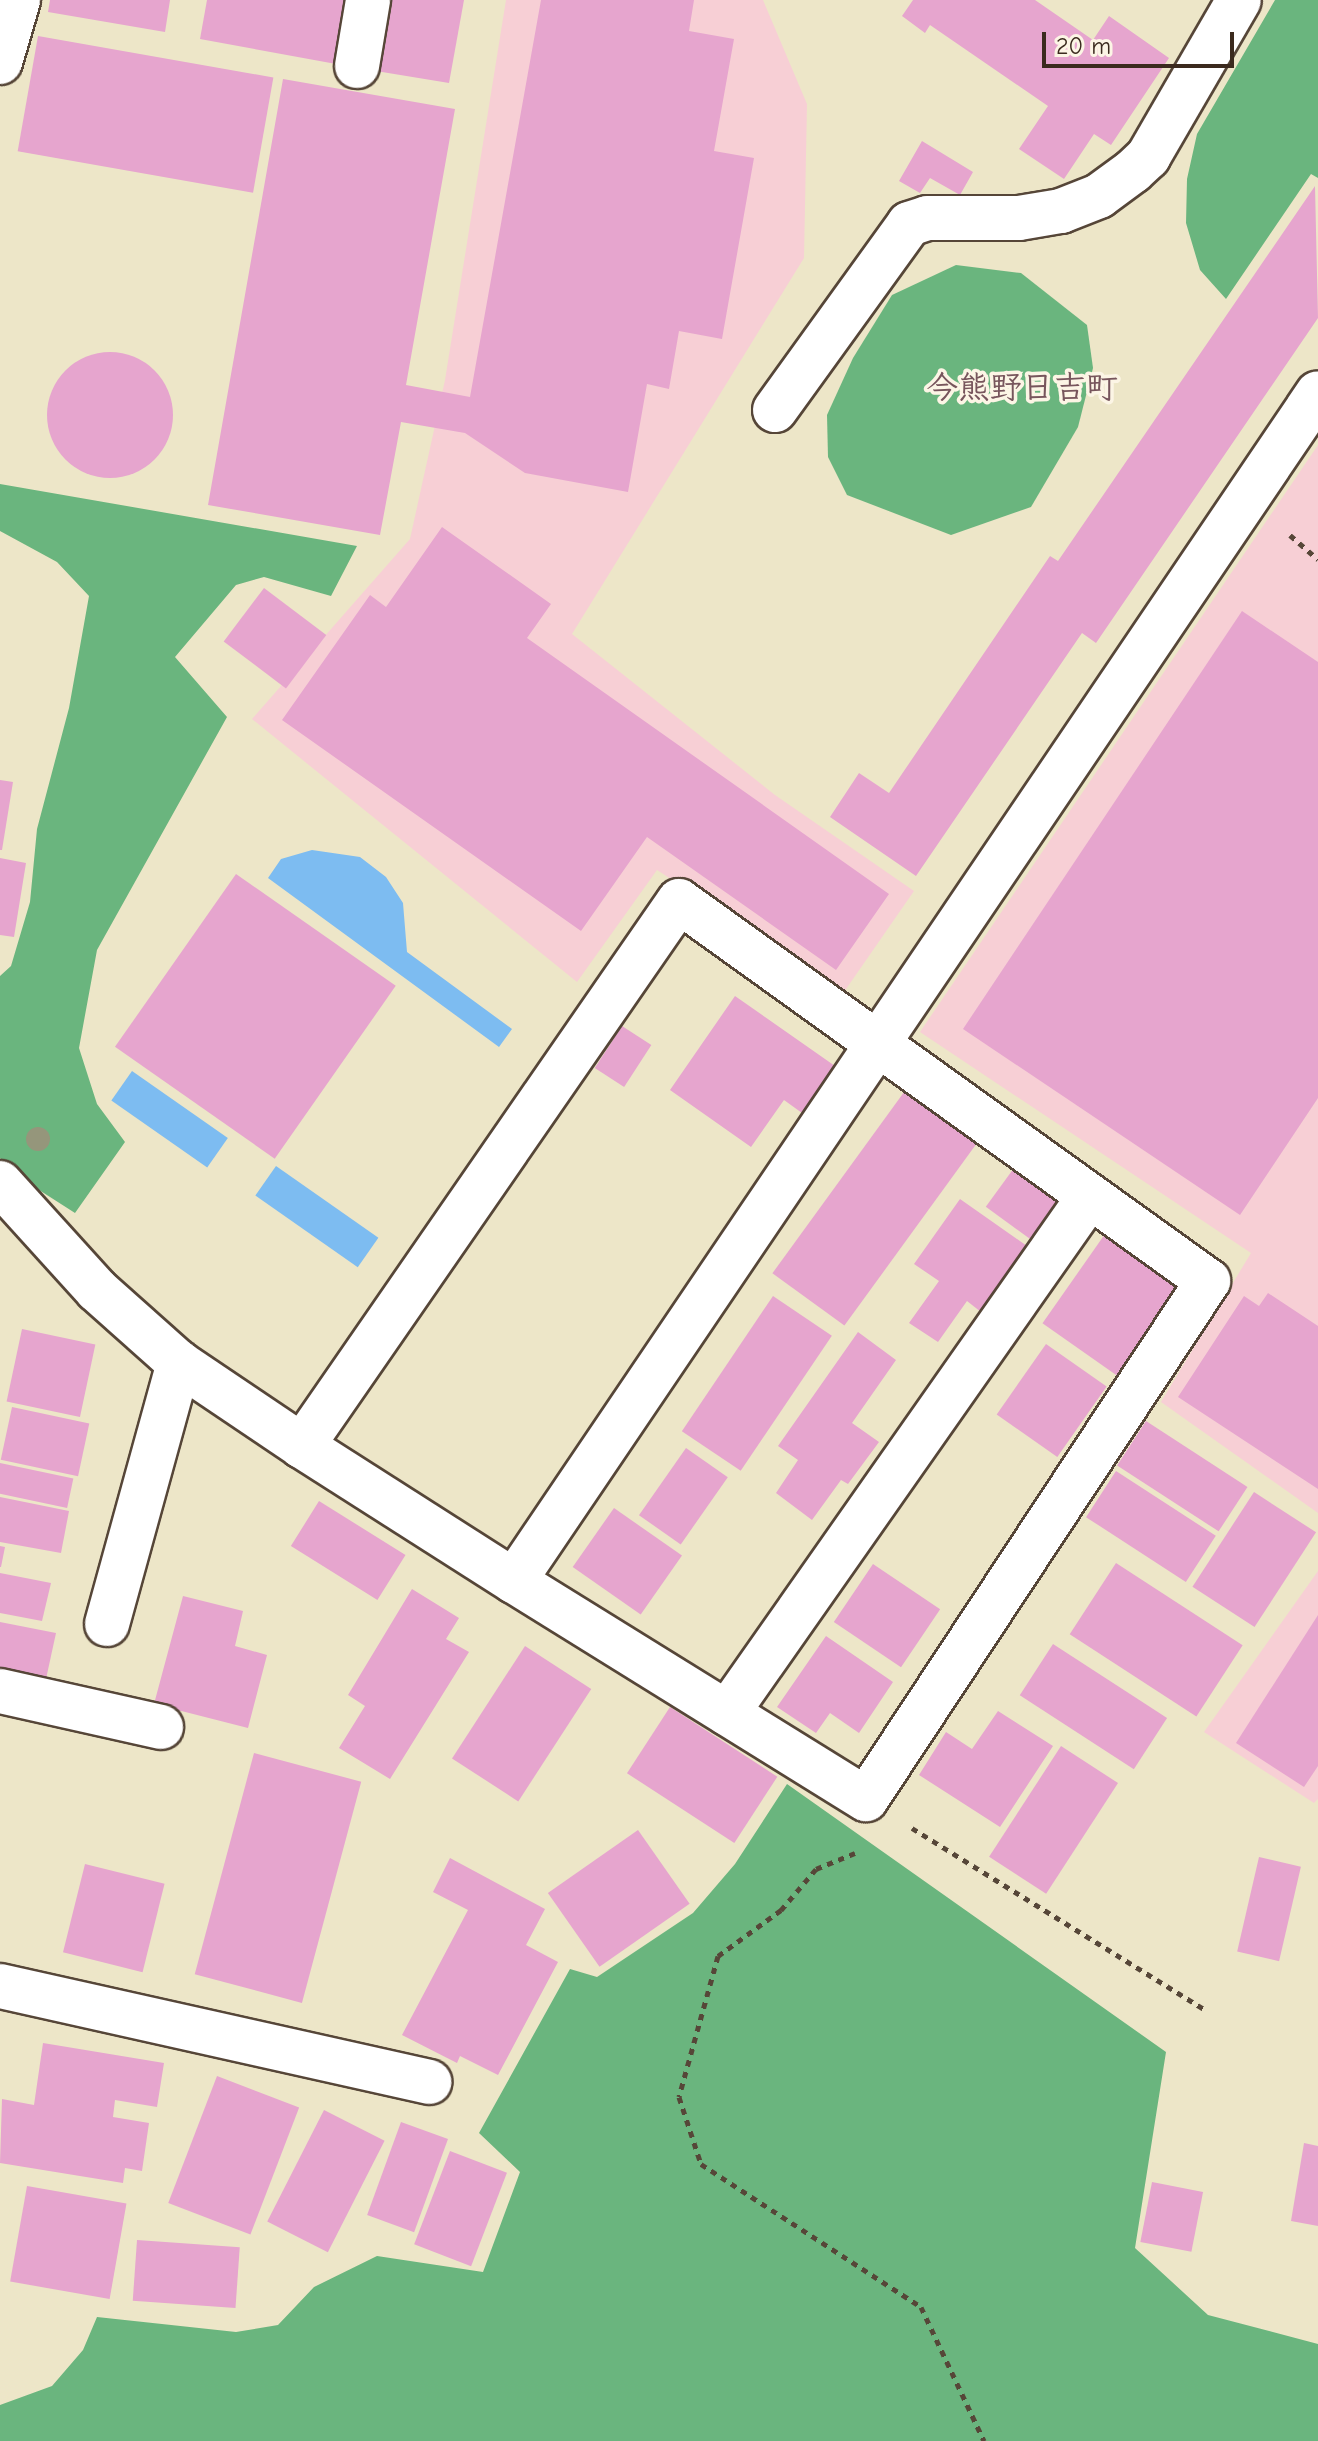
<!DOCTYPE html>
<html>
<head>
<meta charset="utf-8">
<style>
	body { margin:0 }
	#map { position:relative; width:1318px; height:2441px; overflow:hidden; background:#ede6c8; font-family:"Comic Neue","Klee One",sans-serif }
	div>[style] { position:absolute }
	.built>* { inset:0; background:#f7cfd5 }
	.forest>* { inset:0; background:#6ab57e }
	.water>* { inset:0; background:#7dbcf1; transform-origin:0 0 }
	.building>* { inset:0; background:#e6a5ce; transform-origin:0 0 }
	.round { border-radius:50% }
	.path>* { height:5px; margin-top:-2.5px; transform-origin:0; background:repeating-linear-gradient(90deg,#564638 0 6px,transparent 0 12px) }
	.roads { filter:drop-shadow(2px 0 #564638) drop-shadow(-2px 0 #564638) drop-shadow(0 2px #564638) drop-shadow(0 -2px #564638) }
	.minor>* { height:44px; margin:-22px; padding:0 22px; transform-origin:22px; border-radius:22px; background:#fff }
	.trees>* { width:24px; height:24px; margin:-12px; border-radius:50%; background:#95967b }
	span { translate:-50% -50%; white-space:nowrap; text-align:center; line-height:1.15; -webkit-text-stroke:7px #fcf5e5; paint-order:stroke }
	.neighbourhood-label { font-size:32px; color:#77555c; font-weight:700 }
	.scale { position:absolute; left:1042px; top:32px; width:192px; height:36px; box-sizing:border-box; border:4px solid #3b2a1e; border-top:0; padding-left:10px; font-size:24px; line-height:28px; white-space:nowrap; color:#3b2a1e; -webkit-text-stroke:6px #fcf5e5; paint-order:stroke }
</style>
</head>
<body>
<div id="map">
	<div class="built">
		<div style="clip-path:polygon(506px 0,763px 0,807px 104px,804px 258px,572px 634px,775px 795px,914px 891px,844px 992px,657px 870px,577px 982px,252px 719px,410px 539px,445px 380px)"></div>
		<div style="clip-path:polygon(1318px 445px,1318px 1513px,1161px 1402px,1251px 1253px,920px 1032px)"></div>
		<div style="clip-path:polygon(1318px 1571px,1318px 1799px,1314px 1803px,1204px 1732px)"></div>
	</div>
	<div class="forest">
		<div style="clip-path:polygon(1275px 0,1318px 0,1318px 178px,1311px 174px,1226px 299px,1200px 270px,1186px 223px,1187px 179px,1197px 134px)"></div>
		<div style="clip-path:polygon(956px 265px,1021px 273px,1087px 325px,1093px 368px,1078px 427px,1031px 507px,951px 535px,847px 495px,828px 457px,827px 415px,853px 358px,892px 295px)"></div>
		<div style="clip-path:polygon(0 484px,357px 546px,331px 596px,264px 577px,236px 585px,175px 657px,227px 717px,97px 950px,79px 1048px,97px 1104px,125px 1142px,75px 1213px,11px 1172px,0 1158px,0 976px,11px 966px,30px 902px,37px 829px,69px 708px,89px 596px,57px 562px,0 531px)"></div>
		<div style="clip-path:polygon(787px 1784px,1166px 2052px,1135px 2248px,1208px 2315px,1318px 2344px,1318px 2441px,0 2441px,0 2405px,52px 2386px,83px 2350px,97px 2317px,236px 2332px,278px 2325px,314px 2287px,377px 2256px,483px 2272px,520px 2172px,479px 2133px,570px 1969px,597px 1977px,693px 1913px,735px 1864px)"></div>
	</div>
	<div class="water">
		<div style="clip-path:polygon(312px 850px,360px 857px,386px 877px,403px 903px,407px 952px,512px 1029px,499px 1047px,268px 878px,281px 859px)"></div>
		<div style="left:132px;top:1071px;width:117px;height:36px;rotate:35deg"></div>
		<div style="left:276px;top:1166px;width:125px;height:36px;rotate:35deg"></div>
	</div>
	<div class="building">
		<div style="clip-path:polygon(50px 0,170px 0,165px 32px,48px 12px)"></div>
		<div style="clip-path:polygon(207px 0,347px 0,336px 64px,200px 39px)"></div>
		<div style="clip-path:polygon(388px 0,464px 0,449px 83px,376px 71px)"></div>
		<div style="clip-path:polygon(541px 0,694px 0,689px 31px,734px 39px,714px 151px,754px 158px,722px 339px,679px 331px,669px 389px,647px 384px,628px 492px,525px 473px,465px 433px,401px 422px,380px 535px,208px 505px,283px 79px,455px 109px,406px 385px,470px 397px)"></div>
		<div style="clip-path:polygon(913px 0,1035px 0,1093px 40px,1109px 16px,1169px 58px,1111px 145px,1094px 134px,1064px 179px,1019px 149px,1048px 106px,930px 25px,925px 33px,902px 16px)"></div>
		<div style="left:38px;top:36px;width:239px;height:117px;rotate:10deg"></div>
		<div style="clip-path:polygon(922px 141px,973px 172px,960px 195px,930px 178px,920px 193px,899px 181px)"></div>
		<div style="clip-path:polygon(1315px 186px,1318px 318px,1096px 643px,1082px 633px,916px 876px,830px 817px,859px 773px,889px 793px,1050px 556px,1058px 561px)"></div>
		<div class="round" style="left:47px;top:352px;width:126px;height:126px"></div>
		<div style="clip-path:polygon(442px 527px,551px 604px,527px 638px,889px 894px,836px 970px,647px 837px,581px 931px,282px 720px,370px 595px,386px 607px)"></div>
		<div style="left:264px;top:588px;width:78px;height:67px;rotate:37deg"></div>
		<div style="clip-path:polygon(1242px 611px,1318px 662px,1318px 1098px,1240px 1215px,963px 1029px)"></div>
		<div style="clip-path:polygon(0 780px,13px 782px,2px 850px,0 850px)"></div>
		<div style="clip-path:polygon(0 858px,26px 863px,14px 937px,0 935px)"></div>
		<div style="left:236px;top:874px;width:195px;height:211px;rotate:35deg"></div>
		<div style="clip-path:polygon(735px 996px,835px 1066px,802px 1113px,784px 1100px,751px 1147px,670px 1090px)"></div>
		<div style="left:622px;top:1026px;width:35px;height:50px;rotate:33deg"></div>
		<div style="left:907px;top:1088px;width:89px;height:229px;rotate:36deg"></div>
		<div style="left:1014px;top:1168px;width:57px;height:48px;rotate:36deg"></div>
		<div style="clip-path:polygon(960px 1199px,1027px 1246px,981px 1312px,967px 1301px,938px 1342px,909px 1323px,939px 1281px,914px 1264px)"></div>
		<div style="left:1105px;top:1234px;width:93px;height:109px;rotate:35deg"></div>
		<div style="clip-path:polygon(1268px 1293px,1318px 1326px,1318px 1489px,1178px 1397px,1244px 1296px,1259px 1306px)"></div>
		<div style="left:773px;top:1296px;width:71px;height:163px;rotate:34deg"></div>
		<div style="left:22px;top:1329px;width:75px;height:74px;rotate:12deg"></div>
		<div style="clip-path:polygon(858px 1332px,896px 1360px,852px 1423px,879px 1442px,848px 1484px,841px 1480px,812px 1520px,776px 1493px,798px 1460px,778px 1446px)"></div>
		<div style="left:1046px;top:1344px;width:74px;height:86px;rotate:35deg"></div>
		<div style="left:12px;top:1407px;width:79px;height:54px;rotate:12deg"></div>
		<div style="left:1146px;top:1421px;width:121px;height:53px;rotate:33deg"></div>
		<div style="left:686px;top:1448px;width:51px;height:82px;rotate:35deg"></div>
		<div style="left:0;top:1463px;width:75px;height:30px;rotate:12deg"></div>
		<div style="left:1116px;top:1471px;width:119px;height:55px;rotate:33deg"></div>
		<div style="left:1254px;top:1492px;width:74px;height:113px;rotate:33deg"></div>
		<div style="clip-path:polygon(0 1497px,69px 1511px,61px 1553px,0 1542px)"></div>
		<div style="left:319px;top:1501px;width:102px;height:53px;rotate:32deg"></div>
		<div style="left:614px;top:1508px;width:83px;height:72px;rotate:35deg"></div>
		<div style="clip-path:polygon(0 1546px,5px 1547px,1px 1567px,0 1567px)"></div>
		<div style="left:1116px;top:1563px;width:151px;height:85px;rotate:33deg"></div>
		<div style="left:873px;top:1564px;width:81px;height:70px;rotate:34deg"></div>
		<div style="clip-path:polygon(0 1573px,51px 1583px,42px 1621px,0 1613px)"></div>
		<div style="clip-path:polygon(412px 1589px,459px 1618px,446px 1639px,469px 1652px,390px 1779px,339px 1748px,365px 1706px,348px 1695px)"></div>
		<div style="clip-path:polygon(183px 1596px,243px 1611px,235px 1646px,267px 1655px,248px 1728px,154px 1704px)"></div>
		<div style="clip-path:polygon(1318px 1615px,1318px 1766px,1304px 1787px,1236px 1743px)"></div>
		<div style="clip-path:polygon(0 1622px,56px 1633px,46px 1679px,0 1669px)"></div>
		<div style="clip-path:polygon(826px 1636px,893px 1682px,859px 1733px,830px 1713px,816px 1733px,777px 1707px)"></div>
		<div style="left:1053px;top:1644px;width:136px;height:61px;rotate:33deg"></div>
		<div style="left:525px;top:1646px;width:79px;height:134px;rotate:33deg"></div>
		<div style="left:670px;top:1707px;width:128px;height:79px;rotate:33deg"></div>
		<div style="clip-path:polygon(998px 1711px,1053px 1746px,1000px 1827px,919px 1775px,946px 1732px,972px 1749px)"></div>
		<div style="left:1061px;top:1746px;width:68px;height:132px;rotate:33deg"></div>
		<div style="left:254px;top:1753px;width:111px;height:229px;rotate:15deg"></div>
		<div style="left:638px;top:1830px;width:90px;height:110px;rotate:55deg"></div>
		<div style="left:1259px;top:1857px;width:43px;height:97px;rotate:13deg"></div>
		<div style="clip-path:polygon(450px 1858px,545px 1909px,526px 1945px,558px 1962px,498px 2075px,460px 2056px,457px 2063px,402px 2035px,468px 1910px,433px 1892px)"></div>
		<div style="left:85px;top:1864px;width:82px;height:91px;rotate:14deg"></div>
		<div style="clip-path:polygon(43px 2043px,164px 2063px,157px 2107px,115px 2100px,113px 2117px,149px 2123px,142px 2171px,125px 2168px,123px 2183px,0 2163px,2px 2099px,34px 2105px)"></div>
		<div style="left:217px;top:2076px;width:88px;height:136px;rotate:21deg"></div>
		<div style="left:324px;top:2110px;width:68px;height:125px;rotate:27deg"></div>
		<div style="left:401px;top:2122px;width:50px;height:99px;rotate:20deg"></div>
		<div style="clip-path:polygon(1304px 2143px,1318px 2146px,1318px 2226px,1291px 2221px)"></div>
		<div style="left:450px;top:2151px;width:61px;height:100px;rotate:21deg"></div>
		<div style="left:1152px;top:2182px;width:52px;height:61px;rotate:11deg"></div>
		<div style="left:27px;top:2186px;width:101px;height:97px;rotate:10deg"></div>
		<div style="left:137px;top:2240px;width:103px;height:61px;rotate:4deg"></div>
	</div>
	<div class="path">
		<div style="left:1290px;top:535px;width:37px;rotate:41deg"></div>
		<div style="left:912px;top:1828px;width:347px;rotate:31.8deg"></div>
		<div style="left:855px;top:1853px;width:42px;rotate:157.7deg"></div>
		<div style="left:816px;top:1869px;width:54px;rotate:130.5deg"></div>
		<div style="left:781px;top:1910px;width:78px;rotate:143.9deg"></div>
		<div style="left:718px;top:1956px;width:146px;rotate:105.5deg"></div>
		<div style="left:679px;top:2097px;width:71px;rotate:71.8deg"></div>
		<div style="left:701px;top:2164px;width:262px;rotate:33deg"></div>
		<div style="left:921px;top:2307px;width:148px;rotate:64.8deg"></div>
	</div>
	<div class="roads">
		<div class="minor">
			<div style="left:0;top:62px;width:65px;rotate:-73.8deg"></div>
			<div style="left:357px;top:66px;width:67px;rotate:-80.5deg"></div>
			<div style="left:775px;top:410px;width:229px;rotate:-54.2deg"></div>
			<div style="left:909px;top:224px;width:19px;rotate:-18deg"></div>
			<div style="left:927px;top:218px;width:92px"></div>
			<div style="left:1019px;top:218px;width:43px;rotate:-9.5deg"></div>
			<div style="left:1061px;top:211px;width:41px;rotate:-21.5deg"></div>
			<div style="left:1099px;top:196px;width:42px;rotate:-36.3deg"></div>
			<div style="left:1133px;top:171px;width:21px;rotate:-43deg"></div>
			<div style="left:1148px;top:157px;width:181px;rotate:-59.9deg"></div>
			<div style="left:0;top:1183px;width:144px;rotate:47.8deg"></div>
			<div style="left:97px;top:1290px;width:110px;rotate:41.7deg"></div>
			<div style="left:179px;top:1363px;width:148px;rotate:34deg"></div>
			<div style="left:302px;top:1446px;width:251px;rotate:32.5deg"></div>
			<div style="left:514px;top:1581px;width:414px;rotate:31.8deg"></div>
			<div style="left:866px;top:1799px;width:621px;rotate:-56.57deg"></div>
			<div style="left:1208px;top:1281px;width:651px;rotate:-144.31deg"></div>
			<div style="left:679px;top:901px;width:663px;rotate:124.67deg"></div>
			<div style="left:514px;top:1581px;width:1434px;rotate:-55.91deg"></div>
			<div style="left:107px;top:1624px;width:271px;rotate:-74.6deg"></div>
			<div style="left:0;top:1691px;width:165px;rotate:12.6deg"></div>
			<div style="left:727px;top:1713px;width:630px;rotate:-54.95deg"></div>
			<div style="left:0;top:1986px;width:440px;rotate:12.6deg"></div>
		</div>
	</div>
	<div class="trees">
		<div style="left:38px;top:1139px"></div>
	</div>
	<div class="neighbourhood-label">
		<span style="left:1022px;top:388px">今熊野日吉町</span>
	</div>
	<div class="scale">20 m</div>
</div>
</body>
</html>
